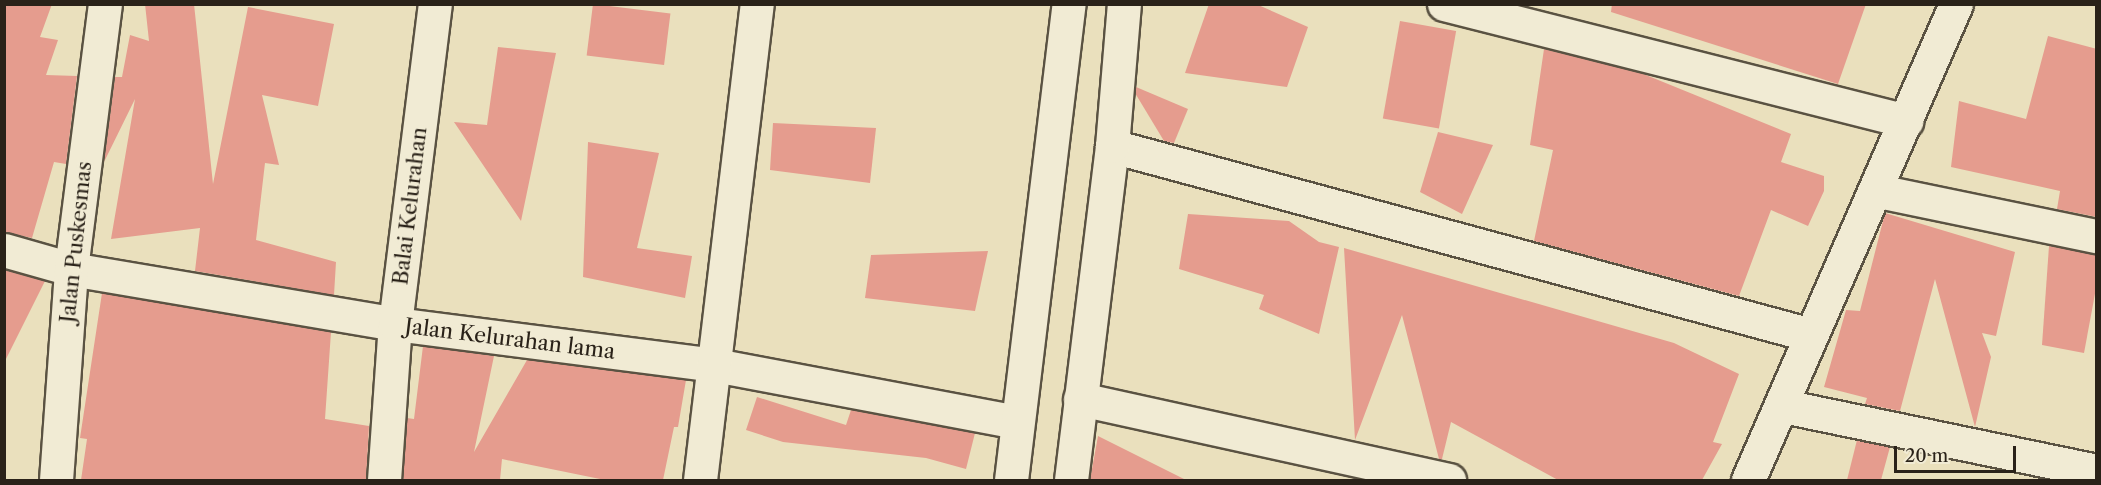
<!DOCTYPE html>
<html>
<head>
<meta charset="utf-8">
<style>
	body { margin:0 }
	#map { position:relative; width:2101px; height:485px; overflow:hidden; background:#eae0bd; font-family:"Libre Caslon Text",serif }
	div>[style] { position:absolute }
	.building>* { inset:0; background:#e59c8e; transform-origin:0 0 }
	.roads { filter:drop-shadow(2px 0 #5a5242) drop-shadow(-2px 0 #5a5242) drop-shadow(0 2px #5a5242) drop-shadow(0 -2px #5a5242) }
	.minor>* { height:33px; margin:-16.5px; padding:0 16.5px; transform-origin:16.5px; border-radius:16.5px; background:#f1ebd4 }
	span { translate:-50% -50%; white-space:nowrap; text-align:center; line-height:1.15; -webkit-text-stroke:5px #f1ebd4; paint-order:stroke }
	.street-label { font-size:21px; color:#2a2219 }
	.frame { position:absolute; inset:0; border:6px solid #2a2219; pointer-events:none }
	.scale { position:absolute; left:1894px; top:446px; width:122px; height:27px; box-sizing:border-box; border:3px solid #2a2219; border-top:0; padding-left:8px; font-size:18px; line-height:21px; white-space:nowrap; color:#2a2219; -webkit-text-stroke:4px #f1ebd4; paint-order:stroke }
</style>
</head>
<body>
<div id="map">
	<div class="building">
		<div style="clip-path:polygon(4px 4px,52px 4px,40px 37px,58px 40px,46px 75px,77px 76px,66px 164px,54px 162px,32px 238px,4px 232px)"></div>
		<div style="clip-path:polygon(145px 4px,194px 4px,213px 184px,248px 7px,334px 24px,318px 106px,262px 95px,279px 165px,265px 163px,256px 240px,336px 262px,334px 295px,195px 271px,200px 228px,111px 239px,135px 99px,104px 162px,115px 77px,122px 77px,130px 35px,149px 41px)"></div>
		<div style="left:593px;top:4px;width:78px;height:52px;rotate:7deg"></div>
		<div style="clip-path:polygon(1209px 4px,1256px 4px,1308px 27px,1287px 87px,1185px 73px)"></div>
		<div style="clip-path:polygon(1612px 4px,1866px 4px,1838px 84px,1611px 12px)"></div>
		<div style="left:1400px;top:21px;width:57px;height:99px;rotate:10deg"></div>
		<div style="clip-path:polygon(2048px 36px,2097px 49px,2097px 217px,2057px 209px,2060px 191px,1951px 167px,1959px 101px,2026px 119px)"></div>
		<div style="clip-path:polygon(498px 47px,556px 53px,521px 221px,454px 122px,487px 125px)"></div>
		<div style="clip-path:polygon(1544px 49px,1641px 73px,1791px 134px,1781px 162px,1824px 176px,1824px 191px,1808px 226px,1771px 210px,1739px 296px,1534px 241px,1553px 150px,1530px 145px)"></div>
		<div style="clip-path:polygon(1136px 87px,1188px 109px,1174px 143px,1164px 141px,1135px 93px)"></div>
		<div style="clip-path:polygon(773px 123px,876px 128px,870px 183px,770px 170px)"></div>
		<div style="clip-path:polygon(1438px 132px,1493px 145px,1462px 214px,1420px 192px)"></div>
		<div style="clip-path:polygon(588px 142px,659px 153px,637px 248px,692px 256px,685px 298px,583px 277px)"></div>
		<div style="clip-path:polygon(1885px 213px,2015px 252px,1996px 336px,1982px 333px,1991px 357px,1975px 427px,1935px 279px,1900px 411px,1865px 404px,1867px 398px,1824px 387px,1846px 310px,1860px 311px)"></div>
		<div style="clip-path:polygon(1188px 214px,1289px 221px,1319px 242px,1339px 247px,1319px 334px,1259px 309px,1264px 295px,1179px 269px)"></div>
		<div style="clip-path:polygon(2049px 246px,2097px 254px,2097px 283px,2084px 353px,2042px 345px)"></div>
		<div style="clip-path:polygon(1344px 248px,1674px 343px,1739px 374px,1713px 442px,1722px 444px,1702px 480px,1558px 480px,1451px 422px,1442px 459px,1439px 459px,1402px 315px,1355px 440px)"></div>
		<div style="clip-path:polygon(988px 251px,975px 311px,865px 298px,871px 255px)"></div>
		<div style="clip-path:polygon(4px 270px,45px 281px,4px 363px)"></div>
		<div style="clip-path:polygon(102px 293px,331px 332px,325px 419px,369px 426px,366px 480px,81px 480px,87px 439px,80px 438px)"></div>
		<div style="clip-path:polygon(423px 346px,494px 356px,474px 452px,527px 360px,686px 380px,678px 427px,674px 427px,663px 480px,605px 480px,502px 459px,500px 480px,403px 480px,407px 418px,414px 419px)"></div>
		<div style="clip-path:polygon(757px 397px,846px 425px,851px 410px,975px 433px,966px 469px,926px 458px,783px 442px,746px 430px)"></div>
		<div style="clip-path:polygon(1098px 436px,1186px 480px,1090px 480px)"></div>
		<div style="clip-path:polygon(1857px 440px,1890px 447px,1881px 480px,1847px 480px)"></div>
	</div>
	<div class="roads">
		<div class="minor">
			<div style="left:1444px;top:4px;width:477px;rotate:14.2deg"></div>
			<div style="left:1112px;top:146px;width:724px;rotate:15.13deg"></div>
			<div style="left:1878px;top:191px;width:223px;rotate:11.7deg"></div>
			<div style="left:4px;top:250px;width:70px;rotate:15.8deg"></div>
			<div style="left:71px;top:269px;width:329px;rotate:9.6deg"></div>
			<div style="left:395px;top:324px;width:323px;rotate:7.3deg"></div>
			<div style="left:715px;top:365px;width:307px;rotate:10.7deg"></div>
			<div style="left:1080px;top:399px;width:378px;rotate:12.4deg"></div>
			<div style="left:1783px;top:406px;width:320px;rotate:11.7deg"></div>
			<div style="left:56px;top:480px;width:212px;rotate:-85.9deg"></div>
			<div style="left:71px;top:269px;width:267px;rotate:-82.7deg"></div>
			<div style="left:384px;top:480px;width:156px;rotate:-86deg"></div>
			<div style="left:395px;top:324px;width:322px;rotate:-82.9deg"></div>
			<div style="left:700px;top:480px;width:479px;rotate:-83.2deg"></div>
			<div style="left:1011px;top:480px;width:480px;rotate:-83.1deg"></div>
			<div style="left:1071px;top:480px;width:337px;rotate:-83deg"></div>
			<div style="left:1112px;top:146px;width:143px;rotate:-85.2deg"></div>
			<div style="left:1748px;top:480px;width:519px;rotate:-66.4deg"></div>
		</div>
	</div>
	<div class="street-label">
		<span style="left:410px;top:206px;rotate:-83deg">Balai Kelurahan</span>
		<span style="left:76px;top:242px;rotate:-84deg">Jalan Puskesmas</span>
		<span style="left:510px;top:339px;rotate:7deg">Jalan Kelurahan lama</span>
	</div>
	<div class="frame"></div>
	<div class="scale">20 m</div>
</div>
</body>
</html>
